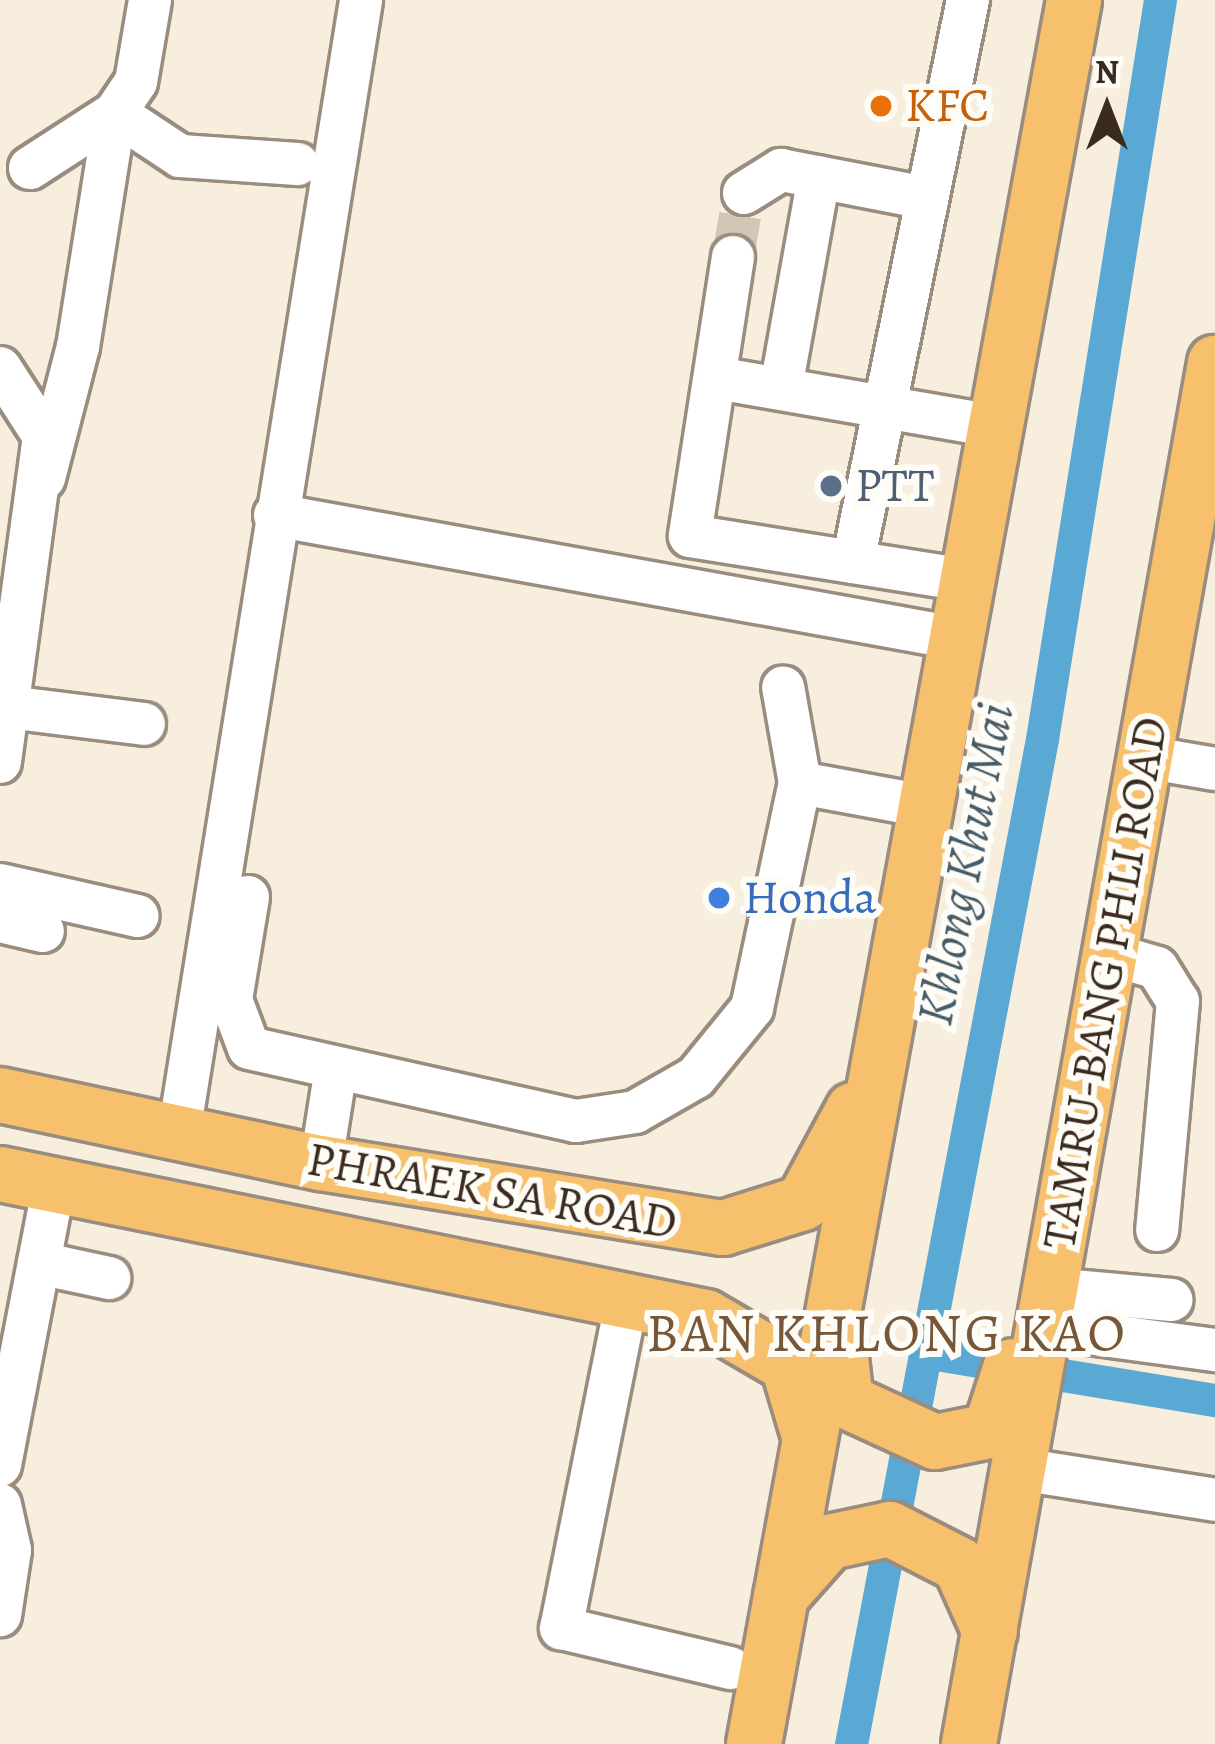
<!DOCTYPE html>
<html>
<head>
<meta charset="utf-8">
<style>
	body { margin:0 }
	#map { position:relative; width:1215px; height:1744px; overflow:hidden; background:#f8eedd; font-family:Alegreya,serif }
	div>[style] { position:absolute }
	.canal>* { height:33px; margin:-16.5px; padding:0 16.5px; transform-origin:16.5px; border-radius:16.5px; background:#5aa8d4 }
	.minor-tunnel>* { height:42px; margin-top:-21px; transform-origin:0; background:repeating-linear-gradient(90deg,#d2c7b7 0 42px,transparent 0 63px) }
	.roads { filter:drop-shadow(3px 0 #9a8c7e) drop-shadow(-3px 0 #9a8c7e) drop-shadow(0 3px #9a8c7e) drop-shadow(0 -3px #9a8c7e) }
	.minor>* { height:42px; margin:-21px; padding:0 21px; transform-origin:21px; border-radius:21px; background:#fff }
	.major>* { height:54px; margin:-27px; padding:0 27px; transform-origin:27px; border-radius:27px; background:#f7c06c }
	.dots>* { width:33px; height:33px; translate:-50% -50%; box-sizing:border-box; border:6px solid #fdfcf7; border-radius:50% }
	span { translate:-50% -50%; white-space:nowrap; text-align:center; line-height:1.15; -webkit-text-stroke:12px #fdfcf7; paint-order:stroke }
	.food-label { font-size:48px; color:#c56008 }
	.left { translate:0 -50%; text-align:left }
	.service-label { font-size:48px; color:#4e5e75 }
	.shop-label { font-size:48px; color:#366cbe }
	.street-label { font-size:48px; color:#3b2a1e }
	.water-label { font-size:51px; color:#475c67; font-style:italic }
	.quarter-label { font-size:54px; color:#765739; letter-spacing:3px }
	.north { position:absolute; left:1047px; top:48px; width:120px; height:120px; -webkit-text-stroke:9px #fdfcf7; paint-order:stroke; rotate:0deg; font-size:33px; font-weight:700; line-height:48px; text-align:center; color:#3b2a1e }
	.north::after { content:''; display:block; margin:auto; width:42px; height:54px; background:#3b2a1e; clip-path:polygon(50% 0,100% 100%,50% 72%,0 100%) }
</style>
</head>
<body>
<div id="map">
	<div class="canal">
		<div style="left:930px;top:1353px;width:289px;rotate:9.4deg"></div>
		<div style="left:851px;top:1744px;width:1023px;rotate:-79.24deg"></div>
		<div style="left:1042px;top:739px;width:748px;rotate:-80.93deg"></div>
	</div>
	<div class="minor-tunnel">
		<div style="left:733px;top:257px;width:65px;rotate:-80.2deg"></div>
	</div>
	<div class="roads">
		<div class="minor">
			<div style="left:30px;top:168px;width:101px;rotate:-32.9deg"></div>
			<div style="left:115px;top:113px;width:37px;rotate:-56deg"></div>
			<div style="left:136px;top:82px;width:83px;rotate:-80.3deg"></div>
			<div style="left:744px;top:193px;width:44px;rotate:-31.9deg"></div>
			<div style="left:781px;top:170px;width:143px;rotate:10.9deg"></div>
			<div style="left:733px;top:257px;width:282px;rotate:98.8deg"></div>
			<div style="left:690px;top:536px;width:285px;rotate:9.1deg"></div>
			<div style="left:0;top:368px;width:81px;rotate:57.1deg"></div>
			<div style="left:44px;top:436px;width:329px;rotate:97.7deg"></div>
			<div style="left:716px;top:378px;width:287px;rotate:9.8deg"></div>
			<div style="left:781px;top:388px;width:214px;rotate:-79.8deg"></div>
			<div style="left:44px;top:478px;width:135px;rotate:-75.5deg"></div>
			<div style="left:78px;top:347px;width:237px;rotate:-81deg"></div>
			<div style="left:115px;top:113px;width:78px;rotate:33.5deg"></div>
			<div style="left:180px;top:156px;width:118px;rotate:3.9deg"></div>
			<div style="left:275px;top:515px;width:697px;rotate:10.25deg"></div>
			<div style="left:853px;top:562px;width:574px;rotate:-78.44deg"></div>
			<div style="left:8px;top:707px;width:137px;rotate:7.1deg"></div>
			<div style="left:1145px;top:757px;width:71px;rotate:9.7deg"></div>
			<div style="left:800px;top:783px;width:131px;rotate:10.5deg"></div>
			<div style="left:0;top:885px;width:141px;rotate:12.7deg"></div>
			<div style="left:248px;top:897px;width:104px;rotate:99.4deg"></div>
			<div style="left:231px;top:1000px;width:51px;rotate:69.4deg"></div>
			<div style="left:249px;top:1048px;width:335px;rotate:12.6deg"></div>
			<div style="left:576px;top:1121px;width:60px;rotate:-8.7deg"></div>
			<div style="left:635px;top:1112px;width:70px;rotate:-29.8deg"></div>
			<div style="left:696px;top:1077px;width:89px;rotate:-50.9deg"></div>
			<div style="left:752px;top:1008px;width:230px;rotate:-78deg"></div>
			<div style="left:800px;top:783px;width:97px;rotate:-100deg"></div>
			<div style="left:0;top:921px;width:44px;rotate:13.1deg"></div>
			<div style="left:1110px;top:954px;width:49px;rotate:16.6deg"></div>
			<div style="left:1157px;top:968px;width:39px;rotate:58deg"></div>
			<div style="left:1178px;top:1001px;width:230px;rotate:95.2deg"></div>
			<div style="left:179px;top:1133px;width:1148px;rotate:-80.87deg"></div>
			<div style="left:321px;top:1163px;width:96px;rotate:-81deg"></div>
			<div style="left:39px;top:1263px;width:72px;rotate:12.1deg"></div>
			<div style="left:1051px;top:1289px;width:121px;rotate:5.2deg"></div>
			<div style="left:627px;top:1299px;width:336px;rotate:101.3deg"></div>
			<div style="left:561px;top:1628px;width:174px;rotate:13.3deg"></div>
			<div style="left:1044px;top:1327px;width:173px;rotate:7.7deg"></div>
			<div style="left:0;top:1465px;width:286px;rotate:-79.1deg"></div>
			<div style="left:1020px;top:1469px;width:197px;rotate:9deg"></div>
			<div style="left:0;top:1505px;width:46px;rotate:77.5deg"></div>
			<div style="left:10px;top:1550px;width:66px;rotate:98.7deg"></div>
		</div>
		<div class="major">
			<div style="left:0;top:1095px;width:328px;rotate:12deg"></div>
			<div style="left:321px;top:1163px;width:407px;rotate:9.2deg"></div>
			<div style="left:723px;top:1228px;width:84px;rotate:-17.4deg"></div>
			<div style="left:803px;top:1203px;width:106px;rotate:-61.7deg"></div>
			<div style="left:0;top:1174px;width:720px;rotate:11.45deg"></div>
			<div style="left:706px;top:1317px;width:95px;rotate:30.3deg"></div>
			<div style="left:788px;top:1365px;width:67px;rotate:73.5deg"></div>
			<div style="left:839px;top:1341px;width:60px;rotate:83.3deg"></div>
			<div style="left:846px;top:1401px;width:98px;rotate:24.7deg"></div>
			<div style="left:935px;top:1442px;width:56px;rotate:-11.3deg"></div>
			<div style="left:990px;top:1431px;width:68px;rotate:-72.1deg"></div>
			<div style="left:781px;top:1596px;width:72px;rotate:-48.4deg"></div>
			<div style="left:829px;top:1542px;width:62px;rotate:-12deg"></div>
			<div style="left:890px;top:1529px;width:79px;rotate:27.2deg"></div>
			<div style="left:960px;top:1565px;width:73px;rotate:65.9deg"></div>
			<div style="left:754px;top:1744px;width:1773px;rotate:-79.6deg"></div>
			<div style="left:969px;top:1744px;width:1403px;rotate:-79.9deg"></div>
		</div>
	</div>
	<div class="dots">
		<div style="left:881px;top:106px;background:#e8710a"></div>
		<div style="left:831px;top:486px;background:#5c6f8a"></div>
		<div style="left:719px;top:898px;background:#3f7fe0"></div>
	</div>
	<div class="food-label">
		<span class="left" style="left:905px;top:106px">KFC</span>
	</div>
	<div class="service-label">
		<span class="left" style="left:855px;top:486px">PTT</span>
	</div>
	<div class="shop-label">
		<span class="left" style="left:743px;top:898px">Honda</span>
	</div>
	<div class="street-label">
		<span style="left:1105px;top:983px;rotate:-80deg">TAMRU-BANG PHLI ROAD</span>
		<span style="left:492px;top:1191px;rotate:10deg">PHRAEK SA ROAD</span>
	</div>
	<div class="water-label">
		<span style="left:965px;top:864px;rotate:-79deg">Khlong Khut Mai</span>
	</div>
	<div class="quarter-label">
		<span style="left:887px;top:1333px">BAN KHLONG KAO</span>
	</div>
	<div class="north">N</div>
</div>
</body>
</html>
